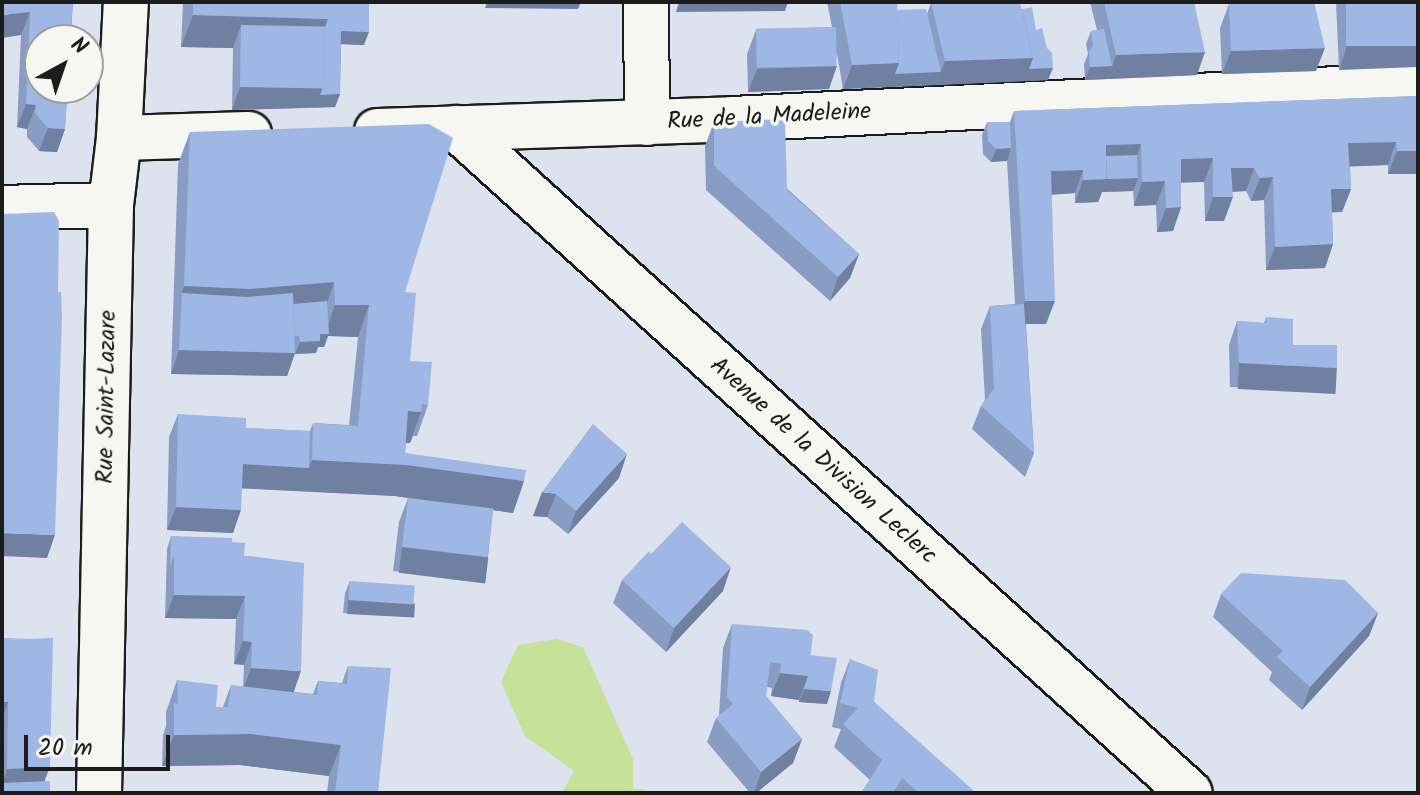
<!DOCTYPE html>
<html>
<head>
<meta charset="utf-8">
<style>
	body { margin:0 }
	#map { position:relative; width:1420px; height:795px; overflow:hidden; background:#dce3ee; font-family:Kalam,sans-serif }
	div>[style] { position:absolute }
	.green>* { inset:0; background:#c6e198 }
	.roads { filter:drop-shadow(2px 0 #1c1c1c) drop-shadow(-2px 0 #1c1c1c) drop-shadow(0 2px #1c1c1c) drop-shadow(0 -2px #1c1c1c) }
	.street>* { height:44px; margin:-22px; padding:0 22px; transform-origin:22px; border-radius:22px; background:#f6f6f2 }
	.secondary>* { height:44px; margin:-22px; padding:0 22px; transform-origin:22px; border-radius:22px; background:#f6f6f2 }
	.wall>* { inset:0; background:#899dc4 }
	.shaded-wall>* { inset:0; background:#6f80a0; transform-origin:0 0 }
	.building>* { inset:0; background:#9fb7e4; transform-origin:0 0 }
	span { translate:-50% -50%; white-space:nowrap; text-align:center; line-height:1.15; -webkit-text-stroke:7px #f6f6f2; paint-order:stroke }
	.street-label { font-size:24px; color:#1c1c1c }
	.frame { position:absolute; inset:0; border:4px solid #1c1c1c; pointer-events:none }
	.north { position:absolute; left:24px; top:24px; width:80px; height:80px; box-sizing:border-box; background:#f6f6f2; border:2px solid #9f9f9c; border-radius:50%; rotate:40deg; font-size:22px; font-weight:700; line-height:32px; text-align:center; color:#1c1c1c }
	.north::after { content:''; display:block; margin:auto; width:28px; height:36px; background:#1c1c1c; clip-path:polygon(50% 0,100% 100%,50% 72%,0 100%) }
	.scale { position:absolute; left:24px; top:735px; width:146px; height:36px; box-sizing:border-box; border:4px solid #1c1c1c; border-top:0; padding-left:10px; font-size:24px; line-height:28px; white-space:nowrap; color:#1c1c1c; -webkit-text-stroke:6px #f6f6f2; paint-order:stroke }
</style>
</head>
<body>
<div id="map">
	<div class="green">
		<div style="clip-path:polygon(556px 639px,583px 647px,633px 759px,633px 788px,662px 793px,562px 793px,574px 771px,525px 736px,501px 682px,518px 645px)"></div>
	</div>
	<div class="roads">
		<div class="street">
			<div style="left:646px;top:2px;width:121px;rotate:89.5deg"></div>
			<div style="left:456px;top:128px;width:990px;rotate:42.18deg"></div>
			<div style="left:377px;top:131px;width:356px;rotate:-1.9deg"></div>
			<div style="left:733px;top:119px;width:686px;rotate:-2.84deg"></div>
			<div style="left:119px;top:138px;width:130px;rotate:-1.8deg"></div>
			<div style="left:2px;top:208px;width:109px;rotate:-1.6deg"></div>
		</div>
		<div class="secondary">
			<div style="left:99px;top:793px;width:588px;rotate:-88.83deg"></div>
			<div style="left:111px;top:205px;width:67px;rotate:-83.2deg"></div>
			<div style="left:119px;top:138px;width:136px;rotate:-87.1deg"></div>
		</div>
	</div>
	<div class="wall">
		<div style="clip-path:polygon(2px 2px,73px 2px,65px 129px,57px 152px,39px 151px,27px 137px,27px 129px,17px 127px,21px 35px)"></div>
		<div style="clip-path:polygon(183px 2px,369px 2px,364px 45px,341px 44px,340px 94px,335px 107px,232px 110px,233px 48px,181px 47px)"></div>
		<div style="clip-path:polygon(827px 2px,897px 2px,897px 10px,927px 14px,931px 3px,1022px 9px,1048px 80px,843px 89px,837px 54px,829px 89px,748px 92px,747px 54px,756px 30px,832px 27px)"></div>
		<div style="clip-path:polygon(1090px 2px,1194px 2px,1197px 75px,1085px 80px,1084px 64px,1088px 54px,1086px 44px,1091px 31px,1097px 30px)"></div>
		<div style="clip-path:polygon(1256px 2px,1314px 2px,1316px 71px,1222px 74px,1220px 28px,1229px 4px)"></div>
		<div style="clip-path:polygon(1336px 2px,1418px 2px,1339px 70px)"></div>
		<div style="clip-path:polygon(1418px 96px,1418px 184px,1418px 174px,1388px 174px,1388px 165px,1350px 166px,1351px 189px,1342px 212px,1332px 212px,1333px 244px,1325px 268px,1266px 270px,1264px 200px,1251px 201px,1246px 191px,1232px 192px,1224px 221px,1205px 221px,1204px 182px,1181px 182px,1181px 207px,1173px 231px,1157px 232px,1156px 205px,1134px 206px,1133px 190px,1133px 191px,1102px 192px,1098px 202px,1075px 203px,1075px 193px,1051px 195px,1046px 324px,1026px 324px,1034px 453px,1025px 477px,972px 429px,981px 406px,985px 400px,981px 329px,990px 306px,1015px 304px,1007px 160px,991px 162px,983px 154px,982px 135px,987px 122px,1010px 122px,1014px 111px)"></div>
		<div style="clip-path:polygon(714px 122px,859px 254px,850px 278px,830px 301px,706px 190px,705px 146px)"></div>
		<div style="clip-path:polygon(190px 132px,405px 292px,410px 361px,428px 405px,417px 436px,413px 436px,410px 443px,406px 443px,405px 453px,524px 481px,513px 513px,493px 510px,488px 557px,480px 581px,393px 571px,399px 522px,408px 498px,451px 504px,395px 496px,242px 488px,233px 533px,167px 530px,169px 437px,178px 414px,246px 428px,310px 431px,313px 423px,349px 425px,358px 337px,328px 336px,324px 347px,318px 347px,316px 353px,295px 354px,295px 353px,287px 376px,171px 374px,178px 164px)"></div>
		<div style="clip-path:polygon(1266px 317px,1293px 345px,1337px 368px,1329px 392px,1230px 387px,1229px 345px,1237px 321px,1264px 323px)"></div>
		<div style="clip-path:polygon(593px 424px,619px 478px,568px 534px,547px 517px,533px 516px)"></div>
		<div style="clip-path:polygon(171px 536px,232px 542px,244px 556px,294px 692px,313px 694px,318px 681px,342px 683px,348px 666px,378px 793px,327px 793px,329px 776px,240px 765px,162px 766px,163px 735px,166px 726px,166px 712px,177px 680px,216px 707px,223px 707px,231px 685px,243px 687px,244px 665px,234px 664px,236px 619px,165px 618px,167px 549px)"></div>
		<div style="clip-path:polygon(651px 554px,723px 591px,666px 652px,613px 603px,622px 580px)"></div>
		<div style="clip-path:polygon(350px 581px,410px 617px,343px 613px,345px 593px)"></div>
		<div style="clip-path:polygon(1221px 594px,1378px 613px,1369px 636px,1302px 710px,1269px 680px,1272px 672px,1213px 617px)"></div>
		<div style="clip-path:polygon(732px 624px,810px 655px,827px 704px,799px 702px,799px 700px,771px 696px,772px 688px,767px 687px,766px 696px,802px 739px,793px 763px,756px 793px,750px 793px,707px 742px,716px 718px,719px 716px,723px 648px)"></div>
		<div style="clip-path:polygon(2px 640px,45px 781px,2px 793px)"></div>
		<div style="clip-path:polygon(850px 659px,874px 702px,976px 793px,861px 793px,870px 780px,834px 747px,841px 729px,832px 727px,841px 683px)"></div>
	</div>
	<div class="shaded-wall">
		<div style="clip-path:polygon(487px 2px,581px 2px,578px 9px,485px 8px)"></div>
		<div style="clip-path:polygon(679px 2px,788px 2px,785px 11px,676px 12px)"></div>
		<div style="clip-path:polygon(30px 12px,21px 35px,2px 38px,2px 15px)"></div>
		<div style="clip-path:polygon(193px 15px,328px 19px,317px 51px,241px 25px,233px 48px,181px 47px)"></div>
		<div style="clip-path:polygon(341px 31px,369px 32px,364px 45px,337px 44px)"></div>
		<div style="clip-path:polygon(1418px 44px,1418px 67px,1339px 70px,1347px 46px)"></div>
		<div style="clip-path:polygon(1325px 48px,1316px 71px,1222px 74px,1231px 51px)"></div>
		<div style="clip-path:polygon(1205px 52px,1197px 75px,1108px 79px,1116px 55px)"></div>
		<div style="clip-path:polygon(1033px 58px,1053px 68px,1048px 80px,936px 85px,945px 61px)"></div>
		<div style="clip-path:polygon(899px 63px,941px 72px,936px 85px,843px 89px,852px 65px)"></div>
		<div style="clip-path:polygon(837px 66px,829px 89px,748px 92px,757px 69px)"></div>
		<div style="clip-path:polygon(1112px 66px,1108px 79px,1085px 80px,1090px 67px)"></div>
		<div style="clip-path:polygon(324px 84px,340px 94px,335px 107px,232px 110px,240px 87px)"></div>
		<div style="clip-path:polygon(26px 104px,36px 105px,27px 129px,17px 127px)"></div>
		<div style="clip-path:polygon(48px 128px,65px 129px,57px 152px,39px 151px)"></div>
		<div style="clip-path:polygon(1396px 142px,1388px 165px,1340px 167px,1348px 143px)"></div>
		<div style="clip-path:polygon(1141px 144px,1133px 168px,1102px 168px,1106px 145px)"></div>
		<div style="clip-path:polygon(1011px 148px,1007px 161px,991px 162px,996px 149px)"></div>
		<div style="clip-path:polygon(1397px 151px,1418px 151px,1418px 174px,1388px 174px)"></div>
		<div style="clip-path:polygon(1213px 158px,1204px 182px,1172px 183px,1181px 159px)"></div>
		<div style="clip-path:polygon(1231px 168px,1254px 168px,1246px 191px,1223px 192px)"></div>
		<div style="clip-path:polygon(1083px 170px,1075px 193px,1042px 195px,1051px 171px)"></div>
		<div style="clip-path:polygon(1273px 177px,1264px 200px,1251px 201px,1260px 178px)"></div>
		<div style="clip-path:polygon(1138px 178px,1133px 191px,1102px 192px,1098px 202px,1075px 203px,1083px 180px)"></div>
		<div style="clip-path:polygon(1165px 181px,1156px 205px,1134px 206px,1142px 182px)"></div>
		<div style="clip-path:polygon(1331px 189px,1351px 189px,1342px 212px,1323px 213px)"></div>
		<div style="clip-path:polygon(1213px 197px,1233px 197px,1224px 221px,1205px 221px)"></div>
		<div style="clip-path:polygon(1181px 207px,1173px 231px,1157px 232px,1166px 208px)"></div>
		<div style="clip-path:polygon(1333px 244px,1325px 268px,1266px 270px,1275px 247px)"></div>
		<div style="clip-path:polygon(859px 254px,850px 278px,830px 301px,838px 277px)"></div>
		<div style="clip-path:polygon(334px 282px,323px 314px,182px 293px,184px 286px)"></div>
		<div style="clip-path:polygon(1025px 301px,1055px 301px,1046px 324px,1016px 324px)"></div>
		<div style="clip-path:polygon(335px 305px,369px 305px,358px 337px,328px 336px,324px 347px,318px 347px,316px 353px,295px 354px,300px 342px,320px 334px,325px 334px)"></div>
		<div style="clip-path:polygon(179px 350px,295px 353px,287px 376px,171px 374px)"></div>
		<div style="left:1239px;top:363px;width:98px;height:26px;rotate:3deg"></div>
		<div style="clip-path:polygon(408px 411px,421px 412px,410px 443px,397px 442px)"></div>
		<div style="clip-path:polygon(627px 454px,619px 478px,568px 534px,576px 511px)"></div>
		<div style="clip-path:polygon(312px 460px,407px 465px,524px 481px,513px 513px,395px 496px,234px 488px,243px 464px,309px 468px)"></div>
		<div style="clip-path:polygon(542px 492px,556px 494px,547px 517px,533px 516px)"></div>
		<div style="clip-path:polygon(176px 507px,241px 510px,233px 533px,167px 530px)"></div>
		<div style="clip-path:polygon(2px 533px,55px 535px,47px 558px,2px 556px)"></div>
		<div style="left:402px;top:547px;width:87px;height:26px;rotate:7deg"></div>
		<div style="clip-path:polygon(731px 567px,723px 591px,666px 652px,674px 628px)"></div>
		<div style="clip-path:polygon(174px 595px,245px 596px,236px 619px,165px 618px)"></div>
		<div style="left:348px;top:600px;width:67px;height:14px;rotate:3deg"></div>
		<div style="clip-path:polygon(1378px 613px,1369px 636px,1302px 710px,1310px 687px)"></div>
		<div style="clip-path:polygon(243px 641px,252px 642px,244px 665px,234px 664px)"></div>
		<div style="clip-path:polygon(251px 668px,301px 671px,293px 694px,242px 692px)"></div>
		<div style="clip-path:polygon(780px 673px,808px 676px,799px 700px,771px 696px)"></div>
		<div style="clip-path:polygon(804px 689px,831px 691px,827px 704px,799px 702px)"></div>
		<div style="clip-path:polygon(2px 702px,8px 702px,2px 719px)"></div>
		<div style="clip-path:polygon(251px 734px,341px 745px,329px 776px,240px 765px,162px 766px,174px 735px)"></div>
		<div style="clip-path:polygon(802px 739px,793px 763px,756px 793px,754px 793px,761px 772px)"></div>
		<div style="clip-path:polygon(50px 767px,41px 790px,2px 784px,7px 769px)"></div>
	</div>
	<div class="building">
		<div style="clip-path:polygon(2px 2px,73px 2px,70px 40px,40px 40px,40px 88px,68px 88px,65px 129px,48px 128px,35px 113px,36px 105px,26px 104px,30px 12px,2px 15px)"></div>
		<div style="clip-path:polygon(193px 2px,328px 2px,328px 19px,193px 15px)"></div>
		<div style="clip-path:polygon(328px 2px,369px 2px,369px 32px,341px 31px,340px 94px,320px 95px,324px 84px,325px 27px,328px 19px)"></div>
		<div style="clip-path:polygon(840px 2px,897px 2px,899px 63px,852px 65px)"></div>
		<div style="clip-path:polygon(956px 2px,1020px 2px,1033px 58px,945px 61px,931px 3px)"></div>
		<div style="clip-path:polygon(1104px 2px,1194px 2px,1205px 52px,1116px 55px)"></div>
		<div style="clip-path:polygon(1269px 2px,1314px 2px,1325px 48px,1231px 51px,1229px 4px)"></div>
		<div style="left:1346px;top:2px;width:72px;height:44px"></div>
		<div style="clip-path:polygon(1032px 7px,1036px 30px,1042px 28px,1047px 48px,1052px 53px,1053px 68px,1029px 69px,1033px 58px,1022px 9px)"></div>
		<div style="clip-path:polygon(926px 9px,941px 72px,895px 74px,899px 63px,897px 10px)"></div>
		<div style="left:241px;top:25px;width:84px;height:62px;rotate:1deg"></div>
		<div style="left:836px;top:27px;width:39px;height:80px;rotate:89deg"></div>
		<div style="clip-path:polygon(1104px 29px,1112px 66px,1090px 67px,1089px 51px,1093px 46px,1091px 31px)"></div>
		<div style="clip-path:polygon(1418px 96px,1418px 151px,1397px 151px,1396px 142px,1348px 143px,1351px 189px,1331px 189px,1333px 244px,1275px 247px,1273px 177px,1260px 178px,1254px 168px,1231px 168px,1233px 197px,1213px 197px,1213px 158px,1181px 159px,1181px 207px,1166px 208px,1165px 181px,1142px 182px,1141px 144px,1106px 145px,1106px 179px,1083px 180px,1083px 170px,1051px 171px,1055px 301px,1025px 301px,1014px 111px)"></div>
		<div style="clip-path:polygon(785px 119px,787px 190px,859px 254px,838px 277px,714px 166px,714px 122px)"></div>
		<div style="clip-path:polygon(987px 122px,1010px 122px,1011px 148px,996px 149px,988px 141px)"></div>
		<div style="clip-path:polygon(429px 124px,453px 138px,405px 292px,416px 293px,410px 361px,432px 362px,428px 405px,422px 404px,421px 412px,408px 411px,405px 453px,526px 470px,524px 481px,407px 465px,312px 460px,313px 423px,358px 426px,369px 305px,335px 305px,334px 282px,250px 289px,184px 286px,190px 132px)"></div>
		<div style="clip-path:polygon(2px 128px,3px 152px,2px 152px)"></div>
		<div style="left:1137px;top:155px;width:23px;height:31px;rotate:88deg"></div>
		<div style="clip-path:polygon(54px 212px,59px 221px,58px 292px,61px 292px,62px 316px,55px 535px,2px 533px,2px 214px)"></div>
		<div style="clip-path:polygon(182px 293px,247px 297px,293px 293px,295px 353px,179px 350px)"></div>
		<div style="clip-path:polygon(327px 301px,329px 334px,320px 334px,320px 341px,300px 342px,299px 336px,295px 336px,293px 304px)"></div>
		<div style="clip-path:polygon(1024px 304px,1034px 453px,981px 406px,994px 389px,990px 306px)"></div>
		<div style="clip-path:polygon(1266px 317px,1293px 319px,1293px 345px,1337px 345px,1337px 368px,1239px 363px,1237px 321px,1266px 323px)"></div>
		<div style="clip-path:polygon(178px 414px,246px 418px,246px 428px,310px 431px,309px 468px,243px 464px,241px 510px,176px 507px)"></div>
		<div style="clip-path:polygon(593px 424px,627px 454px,576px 511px,556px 494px,542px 492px)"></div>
		<div style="left:408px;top:498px;width:86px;height:49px;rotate:7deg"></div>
		<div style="clip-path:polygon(682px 522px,731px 567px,674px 628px,622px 580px,649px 551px,651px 554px)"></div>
		<div style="clip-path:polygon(171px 536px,232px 538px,232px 542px,245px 543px,244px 556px,174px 556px,170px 566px)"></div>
		<div style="clip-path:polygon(174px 556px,250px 556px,304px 563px,301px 671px,251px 668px,252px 642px,243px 641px,245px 596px,174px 595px)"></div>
		<div style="clip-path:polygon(1241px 573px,1345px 580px,1378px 613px,1310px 687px,1277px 657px,1283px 651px,1221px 594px)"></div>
		<div style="left:350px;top:581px;width:65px;height:19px;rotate:4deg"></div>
		<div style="clip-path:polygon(732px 624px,807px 630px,813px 635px,808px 676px,780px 673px,781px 664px,770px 662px,766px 696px,802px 739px,761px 772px,716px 718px,733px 704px,727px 697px)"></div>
		<div style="clip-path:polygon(4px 638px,33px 639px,4px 640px)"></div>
		<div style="clip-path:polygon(53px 638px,50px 767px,7px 769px,8px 702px,2px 702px,2px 640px)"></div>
		<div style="clip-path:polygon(810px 655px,837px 658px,831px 691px,804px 689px,808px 676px)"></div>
		<div style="clip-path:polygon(850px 659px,878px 670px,874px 702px,976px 793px,919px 793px,902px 778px,893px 793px,861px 793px,882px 760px,843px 724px,858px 708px,840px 703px)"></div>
		<div style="clip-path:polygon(348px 666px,391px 668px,378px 793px,335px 793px,341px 745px,251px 734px,174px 735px,174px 703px,178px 704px,177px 680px,218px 685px,216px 707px,228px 707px,231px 685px,317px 695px,318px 681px,347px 684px)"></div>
		<div style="clip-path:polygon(50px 781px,50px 793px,2px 793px,2px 783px)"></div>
	</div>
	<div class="street-label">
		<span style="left:769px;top:117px;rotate:-3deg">Rue de la Madeleine</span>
		<span style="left:107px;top:397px;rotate:-89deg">Rue Saint-Lazare</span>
		<span style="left:823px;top:461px;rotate:42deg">Avenue de la Division Leclerc</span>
	</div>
	<div class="frame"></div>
	<div class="north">N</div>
	<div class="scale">20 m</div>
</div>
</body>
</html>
